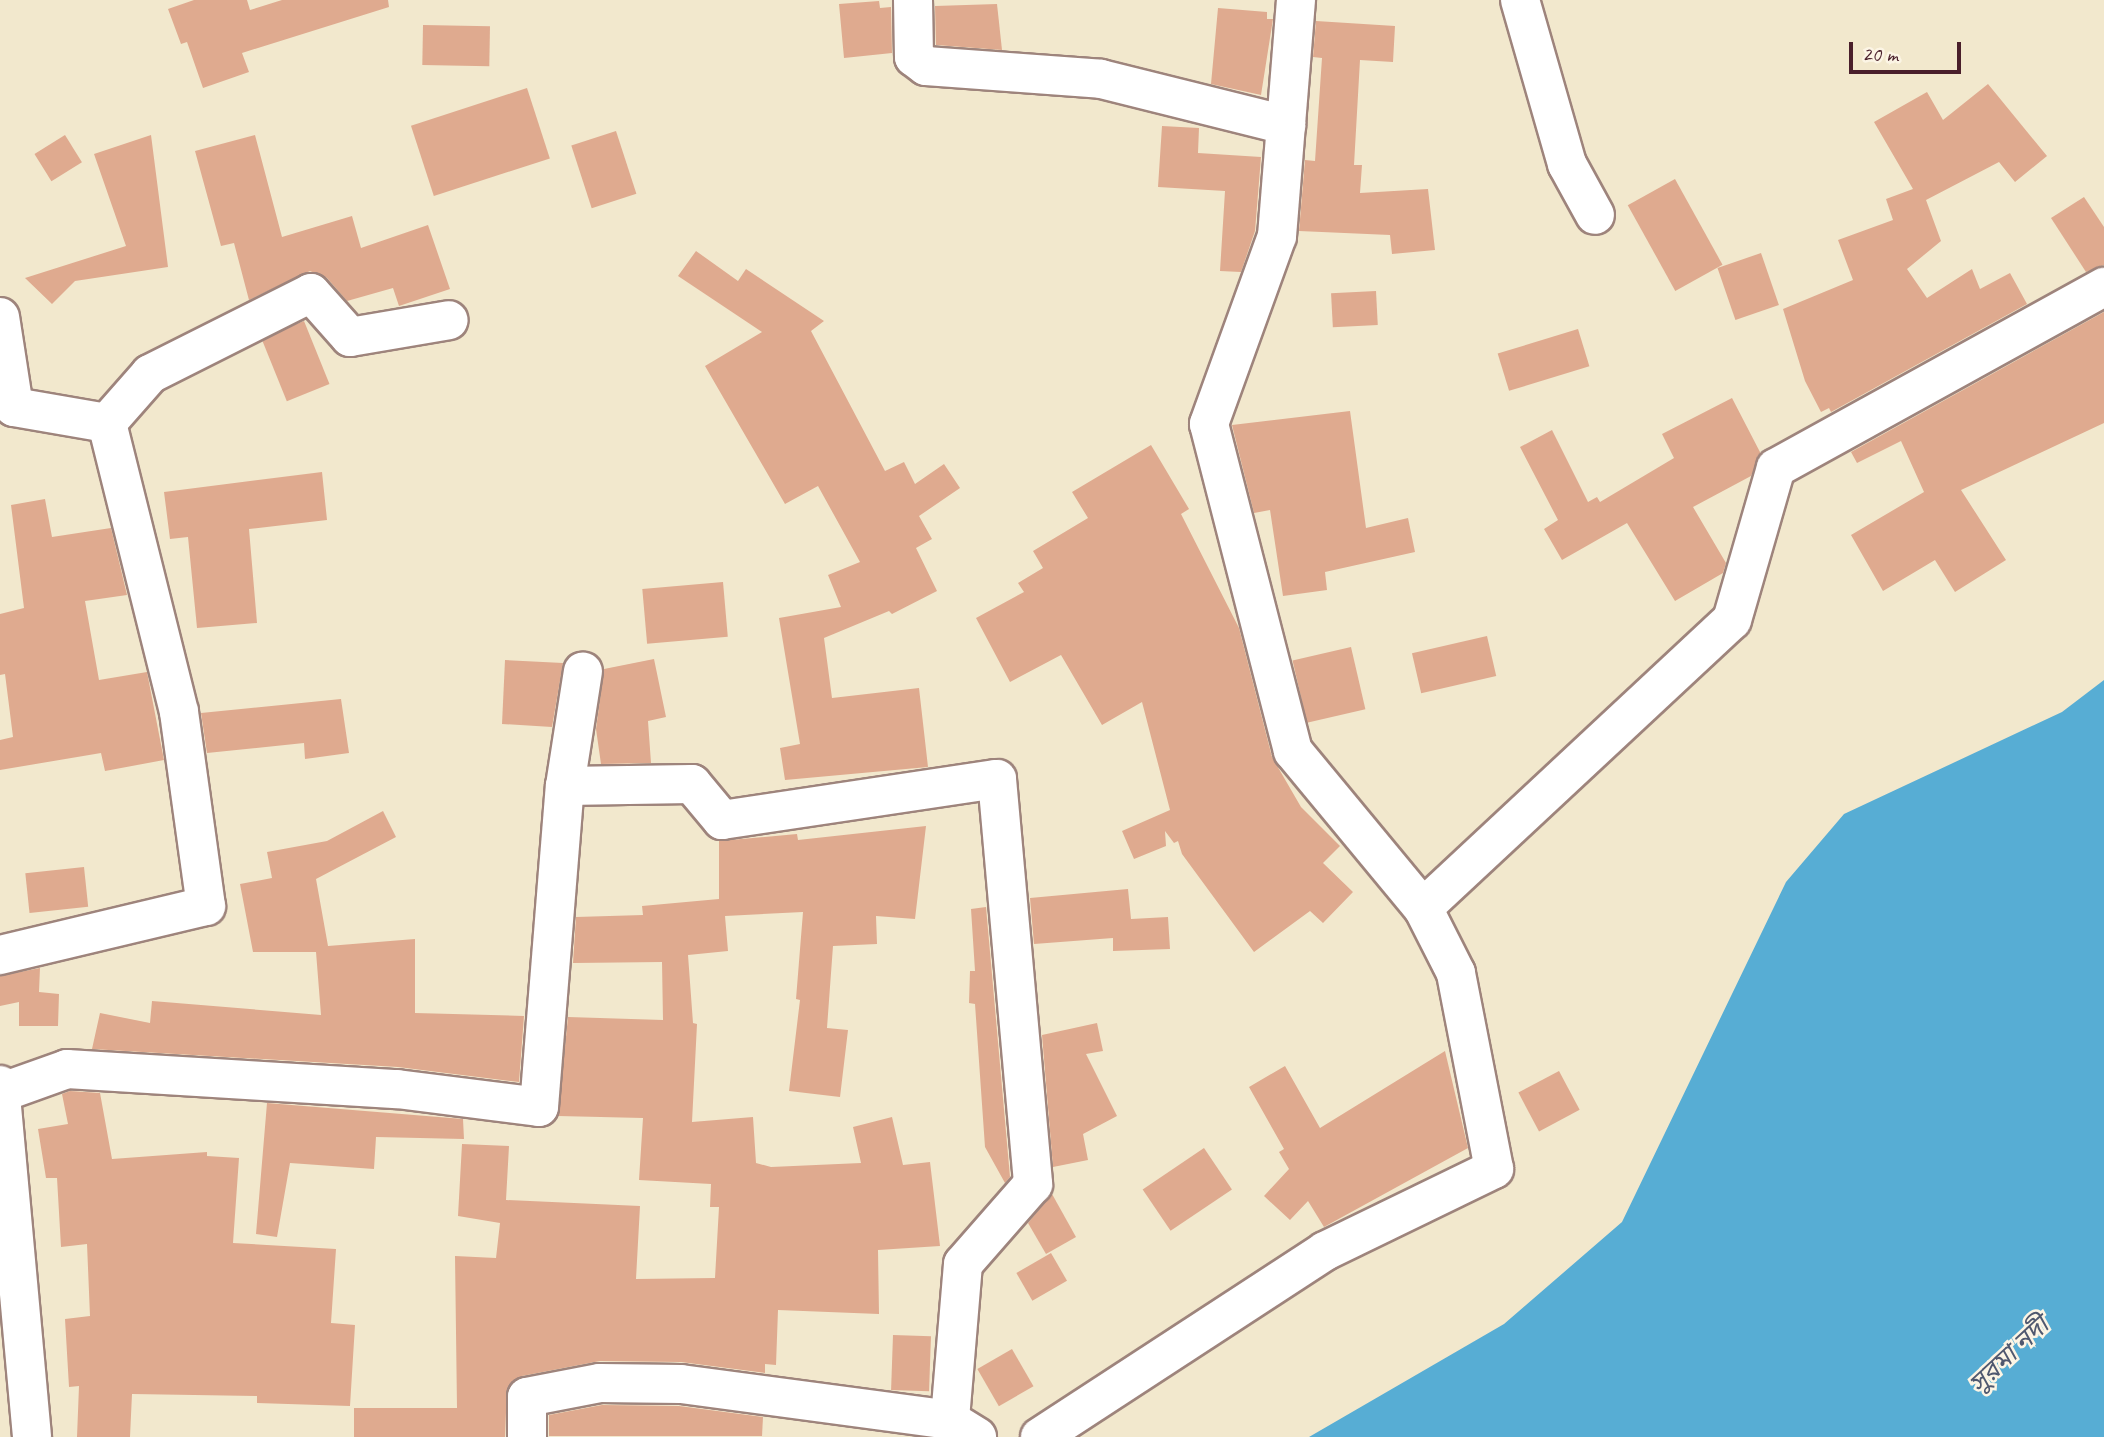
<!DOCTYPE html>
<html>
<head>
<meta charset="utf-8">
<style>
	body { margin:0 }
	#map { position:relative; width:2104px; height:1437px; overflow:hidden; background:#f2e8cd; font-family:Caveat,"Noto Sans Bengali",sans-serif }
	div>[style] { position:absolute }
	.water>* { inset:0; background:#57add4 }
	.building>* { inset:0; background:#dfaa8f; transform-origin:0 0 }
	.roads { filter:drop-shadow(2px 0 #9e847c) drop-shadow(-2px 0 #9e847c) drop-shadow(0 2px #9e847c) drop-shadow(0 -2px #9e847c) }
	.minor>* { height:38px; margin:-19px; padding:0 19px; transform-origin:19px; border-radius:19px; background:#fff }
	span { translate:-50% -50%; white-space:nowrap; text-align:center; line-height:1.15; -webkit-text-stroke:5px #fcf5e5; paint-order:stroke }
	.water-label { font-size:26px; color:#4f586f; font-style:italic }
	.scale { position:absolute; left:1849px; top:42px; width:112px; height:32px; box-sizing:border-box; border:4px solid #4a1f2b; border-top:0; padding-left:9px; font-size:21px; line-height:24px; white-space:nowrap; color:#4a1f2b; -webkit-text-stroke:5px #fcf5e5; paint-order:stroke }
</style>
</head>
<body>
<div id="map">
	<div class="water">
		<div style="clip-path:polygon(2104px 680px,2104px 1437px,1309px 1437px,1504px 1324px,1622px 1222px,1786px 882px,1844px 814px,2062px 712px)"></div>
	</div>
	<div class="building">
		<div style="clip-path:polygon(194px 0,247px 0,250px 10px,282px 0,388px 0,389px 7px,242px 53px,249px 72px,203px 88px,187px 42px,181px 44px,168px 9px)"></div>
		<div style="clip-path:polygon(879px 1px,880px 8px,891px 7px,892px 53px,844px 58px,839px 4px)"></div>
		<div style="clip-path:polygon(997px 4px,1002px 50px,936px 45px,935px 6px)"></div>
		<div style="clip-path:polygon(1218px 8px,1267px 12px,1267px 19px,1273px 19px,1261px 95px,1211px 84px)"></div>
		<div style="clip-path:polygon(1316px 21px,1395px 26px,1393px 62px,1360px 60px,1354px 165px,1362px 165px,1360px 193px,1428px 189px,1435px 250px,1392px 254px,1390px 235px,1299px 231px,1305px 160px,1315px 161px,1322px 58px,1313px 57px)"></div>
		<div style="left:423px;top:25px;width:67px;height:40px;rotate:1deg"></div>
		<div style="clip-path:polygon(1988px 84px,2047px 156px,2015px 182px,1999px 162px,1926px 200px,1941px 241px,1907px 269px,1927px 298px,1972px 269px,1980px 289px,2010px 273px,2027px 304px,1831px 412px,1829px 408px,1821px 412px,1805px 381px,1783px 309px,1853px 280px,1838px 240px,1893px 220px,1886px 199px,1913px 189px,1874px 122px,1927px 92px,1943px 120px)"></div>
		<div style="left:527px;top:88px;width:74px;height:122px;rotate:72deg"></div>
		<div style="clip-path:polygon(1162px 126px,1199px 128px,1198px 153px,1261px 157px,1255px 231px,1241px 272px,1220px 271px,1225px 191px,1158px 187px)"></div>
		<div style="left:616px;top:131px;width:66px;height:47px;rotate:72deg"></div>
		<div style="left:65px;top:135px;width:32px;height:36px;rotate:58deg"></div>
		<div style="clip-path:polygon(151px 135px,168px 267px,75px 281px,52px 304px,25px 278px,126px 246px,94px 154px)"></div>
		<div style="clip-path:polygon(255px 135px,282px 237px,352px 216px,361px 248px,428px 225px,450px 289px,399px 306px,393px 288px,347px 301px,327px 278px,310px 271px,249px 300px,234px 243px,221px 246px,195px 151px)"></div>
		<div style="left:1675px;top:179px;width:98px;height:54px;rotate:61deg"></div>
		<div style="clip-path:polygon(2084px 197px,2104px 227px,2104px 265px,2086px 272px,2051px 218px)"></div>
		<div style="clip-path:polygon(696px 251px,738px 281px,746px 269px,824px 321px,811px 331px,885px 471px,904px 462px,915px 484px,944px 464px,960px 488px,919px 516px,932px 539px,916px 548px,937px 591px,892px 614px,889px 611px,824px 638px,832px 698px,919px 688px,928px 767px,785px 780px,780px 748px,800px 744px,779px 618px,841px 607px,828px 575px,860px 562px,818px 486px,785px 504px,705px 366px,762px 332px,678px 276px)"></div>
		<div style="left:1761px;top:253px;width:55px;height:46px;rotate:71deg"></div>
		<div style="left:1376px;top:291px;width:34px;height:45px;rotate:87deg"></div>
		<div style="clip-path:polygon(2104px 312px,2104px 423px,1961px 490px,2006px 560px,1955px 592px,1935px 560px,1883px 591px,1851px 535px,1924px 492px,1901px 441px,1857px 463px,1851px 452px)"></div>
		<div style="left:304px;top:321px;width:68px;height:46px;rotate:68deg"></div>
		<div style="left:1578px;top:329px;width:39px;height:84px;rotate:73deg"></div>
		<div style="clip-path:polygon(1732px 398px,1761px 454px,1751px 476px,1693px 507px,1726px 563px,1723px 573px,1675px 601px,1627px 523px,1562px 560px,1544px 529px,1558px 520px,1520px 447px,1552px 430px,1588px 502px,1597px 497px,1600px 502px,1674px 458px,1662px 434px)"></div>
		<div style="clip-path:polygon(1350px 411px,1366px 528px,1408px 518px,1415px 552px,1325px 572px,1327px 590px,1283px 596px,1270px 510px,1254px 513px,1232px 425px)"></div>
		<div style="clip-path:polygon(1151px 445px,1189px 509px,1181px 514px,1239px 628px,1272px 757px,1301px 807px,1340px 846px,1323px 863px,1353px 892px,1323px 923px,1310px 911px,1254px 952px,1182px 854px,1178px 841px,1174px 843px,1165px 831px,1166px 846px,1134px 859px,1122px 831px,1170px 810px,1142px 702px,1102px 725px,1061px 655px,1010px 682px,976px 618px,1024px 592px,1018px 583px,1043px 568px,1033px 551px,1088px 518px,1072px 492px)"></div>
		<div style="clip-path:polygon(322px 472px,327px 520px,249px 529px,257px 623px,197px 628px,188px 537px,170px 539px,164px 492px)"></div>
		<div style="clip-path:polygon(45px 499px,52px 537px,111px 528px,127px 595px,85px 601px,99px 680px,147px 672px,164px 760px,105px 771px,101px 753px,0 770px,0 740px,13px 737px,5px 674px,0 675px,0 614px,24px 608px,11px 505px)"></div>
		<div style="left:723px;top:582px;width:55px;height:81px;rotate:85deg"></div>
		<div style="left:1487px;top:636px;width:41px;height:77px;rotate:77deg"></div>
		<div style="left:1351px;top:647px;width:64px;height:60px;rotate:77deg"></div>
		<div style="clip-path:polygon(654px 659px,666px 717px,648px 721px,651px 763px,601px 764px,596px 729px,604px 669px)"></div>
		<div style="clip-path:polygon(505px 660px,563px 663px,552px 727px,502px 724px)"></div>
		<div style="clip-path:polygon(341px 699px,349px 753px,305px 759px,304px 743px,207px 753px,201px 713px)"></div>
		<div style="clip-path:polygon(383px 811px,396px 837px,316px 879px,328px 946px,415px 939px,415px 1013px,524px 1016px,519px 1082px,398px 1067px,92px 1049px,100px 1013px,150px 1023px,152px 1001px,321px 1015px,316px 952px,253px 952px,240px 884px,272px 878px,267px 852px,327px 841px)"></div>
		<div style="clip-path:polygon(926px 826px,915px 919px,876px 916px,877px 944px,833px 946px,827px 1028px,848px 1030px,840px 1097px,789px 1091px,800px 1000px,796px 999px,803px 912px,725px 916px,728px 951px,688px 955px,693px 1023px,697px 1024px,692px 1122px,753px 1117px,756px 1163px,771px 1167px,861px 1163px,853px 1127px,892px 1117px,903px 1165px,930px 1162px,940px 1246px,878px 1250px,879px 1314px,778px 1310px,776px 1365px,765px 1364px,765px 1373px,681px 1362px,600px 1361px,522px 1376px,507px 1388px,505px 1437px,354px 1437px,354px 1408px,457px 1408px,455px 1256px,496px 1258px,500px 1223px,458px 1216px,462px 1144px,509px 1146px,506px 1200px,640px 1206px,636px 1279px,715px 1278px,719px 1207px,710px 1207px,711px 1184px,639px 1180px,643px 1118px,558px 1116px,568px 1017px,663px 1020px,662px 962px,573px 963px,576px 917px,643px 915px,642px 906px,719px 899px,719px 841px,797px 834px,798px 840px)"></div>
		<div style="left:84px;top:867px;width:40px;height:59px;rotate:84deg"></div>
		<div style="clip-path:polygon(1128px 889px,1131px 919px,1168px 917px,1170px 949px,1113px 951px,1113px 938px,1034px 944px,1030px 898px)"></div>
		<div style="clip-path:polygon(986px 907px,1010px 1177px,1005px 1183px,985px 1147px,975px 1004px,969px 1003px,970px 971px,975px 971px,971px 909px)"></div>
		<div style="clip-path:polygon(40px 968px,39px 992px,59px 994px,58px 1026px,19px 1026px,19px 1002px,0 1006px,0 976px)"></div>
		<div style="clip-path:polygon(1097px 1023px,1103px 1051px,1086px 1054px,1117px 1116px,1083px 1134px,1088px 1160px,1053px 1167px,1042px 1035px)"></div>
		<div style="clip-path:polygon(1445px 1051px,1468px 1148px,1324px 1227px,1308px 1201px,1290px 1220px,1264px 1196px,1289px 1169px,1279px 1152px,1284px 1149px,1249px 1087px,1285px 1066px,1320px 1128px)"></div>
		<div style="left:1559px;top:1071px;width:44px;height:46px;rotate:62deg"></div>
		<div style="clip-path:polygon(70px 1091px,100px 1093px,112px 1159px,207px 1152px,207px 1156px,239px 1158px,233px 1243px,336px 1249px,331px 1323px,355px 1325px,350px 1406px,257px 1403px,257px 1396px,132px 1394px,130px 1437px,77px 1437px,79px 1386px,69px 1387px,65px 1319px,90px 1316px,87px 1244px,61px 1247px,57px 1178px,46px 1178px,38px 1129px,68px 1124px,62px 1094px)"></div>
		<div style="clip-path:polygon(267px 1103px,463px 1119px,464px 1139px,376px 1137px,374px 1169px,290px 1163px,277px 1237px,256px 1234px)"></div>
		<div style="left:1204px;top:1148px;width:50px;height:74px;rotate:56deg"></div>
		<div style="clip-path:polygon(1052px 1194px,1076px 1237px,1046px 1254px,1028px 1223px)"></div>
		<div style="left:1051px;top:1253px;width:32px;height:40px;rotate:60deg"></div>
		<div style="left:893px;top:1335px;width:38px;height:55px;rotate:2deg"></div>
		<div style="left:1012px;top:1349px;width:43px;height:40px;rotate:60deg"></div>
		<div style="clip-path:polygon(602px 1405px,679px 1406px,763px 1417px,762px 1436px,549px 1436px,549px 1415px)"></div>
	</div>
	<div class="roads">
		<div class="minor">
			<div style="left:913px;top:0;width:57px;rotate:89deg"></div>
			<div style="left:914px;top:57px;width:15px;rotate:37deg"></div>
			<div style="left:926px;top:66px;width:175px;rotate:4.2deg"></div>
			<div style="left:1101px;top:79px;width:191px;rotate:14deg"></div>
			<div style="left:1296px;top:0;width:237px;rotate:94.6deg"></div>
			<div style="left:1277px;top:236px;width:200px;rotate:109.9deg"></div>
			<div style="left:1209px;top:424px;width:338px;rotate:75.6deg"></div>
			<div style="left:1293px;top:751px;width:204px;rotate:50.4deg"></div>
			<div style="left:1520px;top:0;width:171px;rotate:74deg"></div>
			<div style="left:1567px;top:164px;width:58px;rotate:61.2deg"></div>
			<div style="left:0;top:317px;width:91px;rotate:81.2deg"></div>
			<div style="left:14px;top:407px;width:94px;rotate:9.8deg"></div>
			<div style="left:107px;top:423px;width:298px;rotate:76deg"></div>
			<div style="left:179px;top:712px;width:196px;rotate:82.1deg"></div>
			<div style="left:206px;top:906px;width:212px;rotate:166.6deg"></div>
			<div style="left:107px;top:423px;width:65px;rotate:-48.7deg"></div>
			<div style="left:150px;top:374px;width:180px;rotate:-26.7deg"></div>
			<div style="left:311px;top:293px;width:59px;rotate:48.4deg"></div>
			<div style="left:350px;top:337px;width:100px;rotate:-9.7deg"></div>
			<div style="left:565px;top:786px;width:127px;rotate:-0.9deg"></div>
			<div style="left:692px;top:784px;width:47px;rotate:50.2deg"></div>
			<div style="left:722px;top:820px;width:278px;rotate:-8.5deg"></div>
			<div style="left:997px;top:779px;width:407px;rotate:84.9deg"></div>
			<div style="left:1033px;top:1184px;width:106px;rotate:131.2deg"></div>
			<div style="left:963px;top:1264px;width:157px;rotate:94.8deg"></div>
			<div style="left:0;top:1085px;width:353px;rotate:84.8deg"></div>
			<div style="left:0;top:1093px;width:71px;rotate:-19.7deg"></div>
			<div style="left:67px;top:1069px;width:331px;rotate:3.5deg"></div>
			<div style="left:397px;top:1089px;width:143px;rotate:7.2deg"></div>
			<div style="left:539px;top:1107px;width:322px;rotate:-85.4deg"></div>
			<div style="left:565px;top:786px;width:116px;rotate:-81.1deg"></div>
			<div style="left:527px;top:1437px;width:40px;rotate:-90deg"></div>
			<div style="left:527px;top:1397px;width:74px;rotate:-10.9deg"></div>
			<div style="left:600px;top:1383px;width:81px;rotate:0.7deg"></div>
			<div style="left:681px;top:1384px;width:271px;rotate:7.6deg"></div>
			<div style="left:950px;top:1420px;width:32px;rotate:32deg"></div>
			<div style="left:1040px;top:1437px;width:340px;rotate:-33.1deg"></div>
			<div style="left:1325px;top:1251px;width:188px;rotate:-25.9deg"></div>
			<div style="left:1494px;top:1169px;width:200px;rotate:-101deg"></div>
			<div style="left:1456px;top:973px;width:73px;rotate:-116.9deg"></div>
			<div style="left:1423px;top:908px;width:422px;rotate:-43deg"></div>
			<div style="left:1732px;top:620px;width:158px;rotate:-73.9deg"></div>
			<div style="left:1776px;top:468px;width:375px;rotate:-28.9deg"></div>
		</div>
	</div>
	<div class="water-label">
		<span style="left:2009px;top:1355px;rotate:-43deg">সুরমা নদী</span>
	</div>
	<div class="scale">20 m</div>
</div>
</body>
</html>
